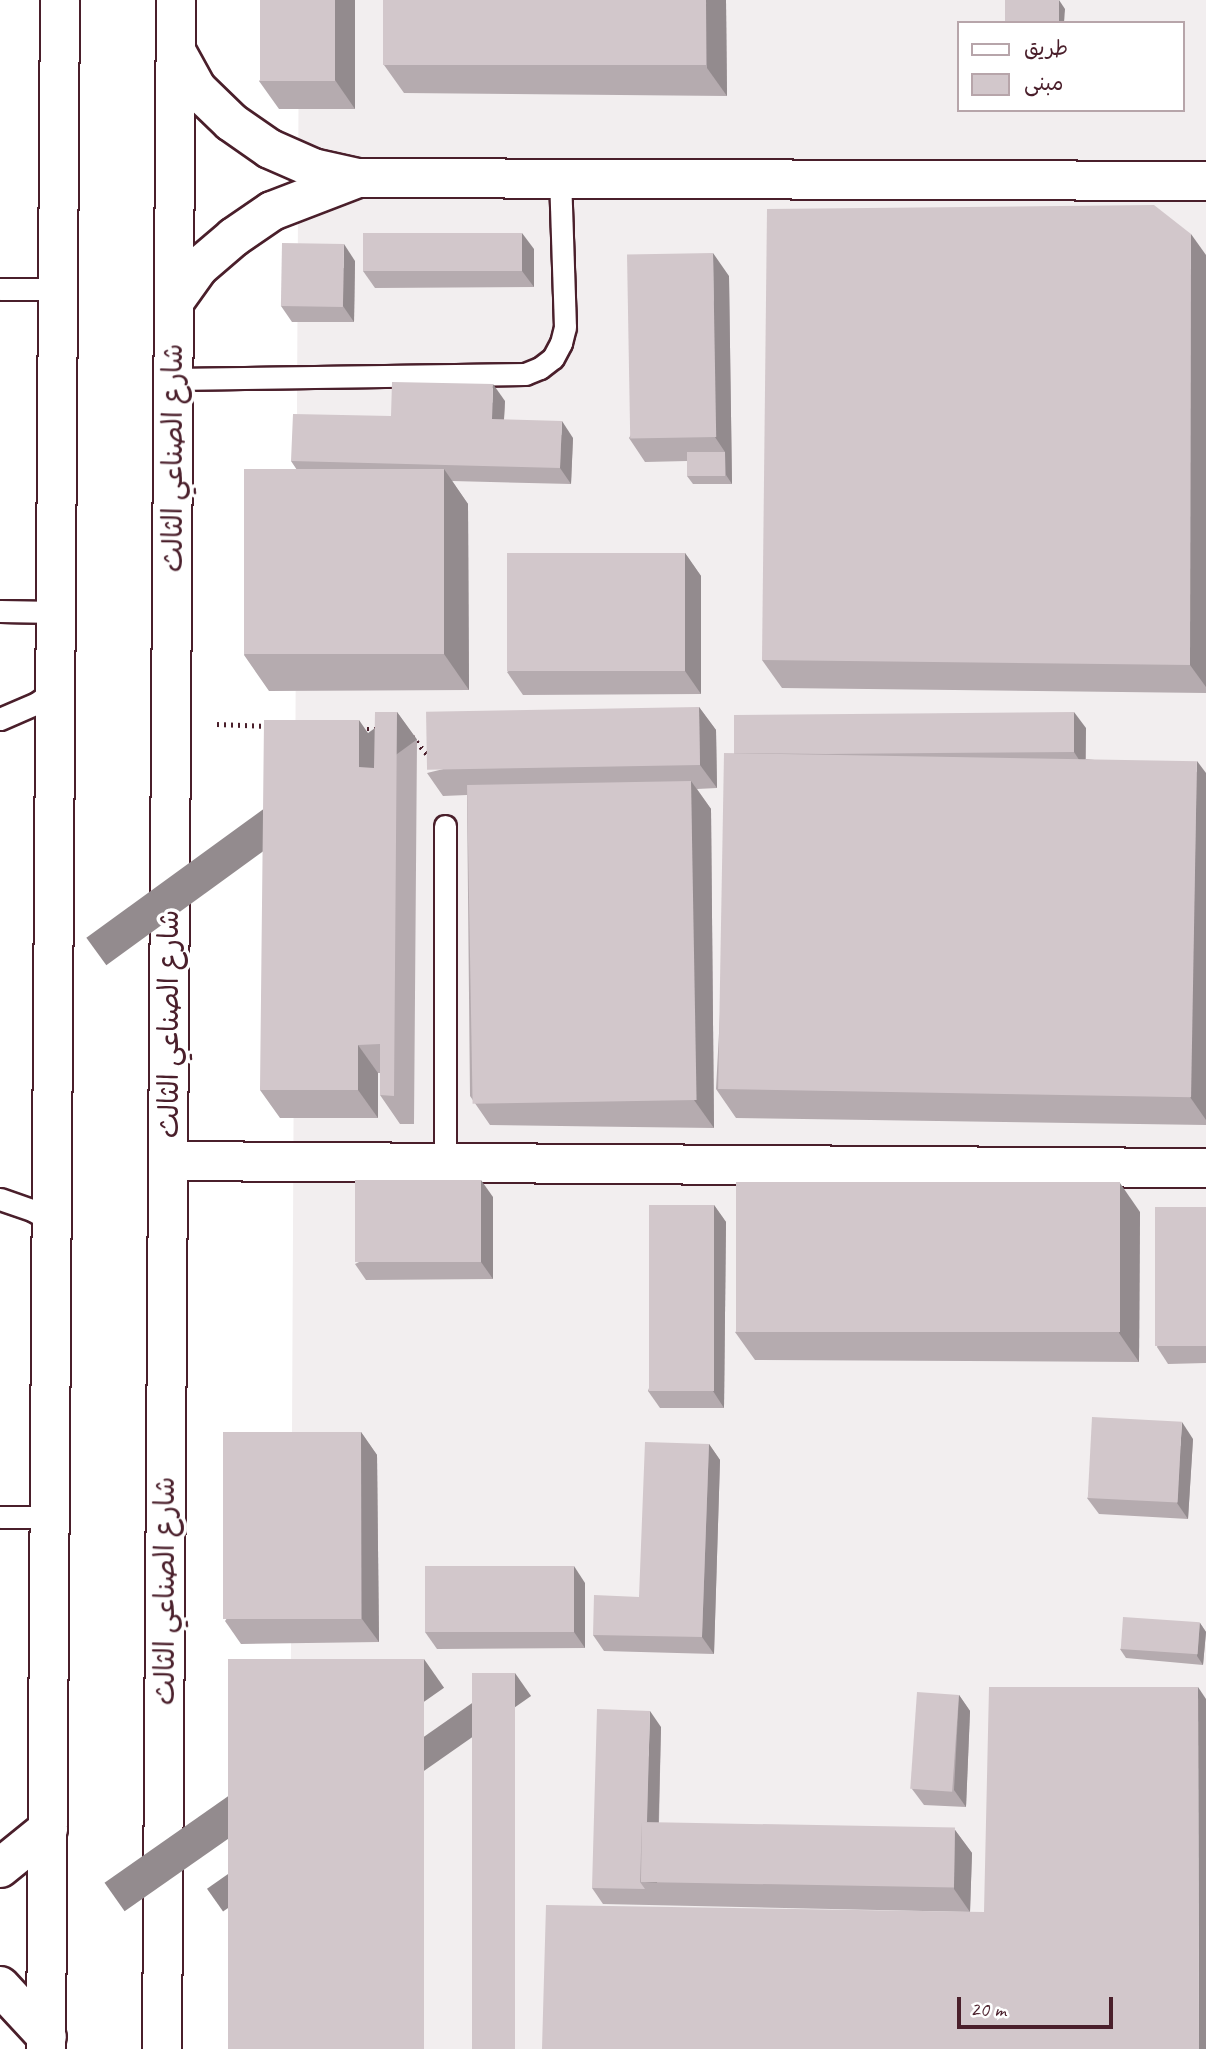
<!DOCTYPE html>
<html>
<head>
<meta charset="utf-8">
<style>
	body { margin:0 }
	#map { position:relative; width:1206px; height:2049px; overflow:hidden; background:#fff; font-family:Caveat,"Playpen Sans Arabic",sans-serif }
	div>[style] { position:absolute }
	.built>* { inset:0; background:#f2eeef }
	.path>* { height:4.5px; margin-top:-2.25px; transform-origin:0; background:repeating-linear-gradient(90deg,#4a1f2b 0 2px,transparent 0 7px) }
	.roads { filter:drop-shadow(2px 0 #4a1f2b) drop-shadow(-2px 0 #4a1f2b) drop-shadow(0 2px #4a1f2b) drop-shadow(0 -2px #4a1f2b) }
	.lane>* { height:21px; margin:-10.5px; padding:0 10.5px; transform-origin:10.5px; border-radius:10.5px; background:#fff }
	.street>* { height:38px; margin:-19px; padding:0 19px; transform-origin:19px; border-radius:19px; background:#fff }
	.primary>* { height:38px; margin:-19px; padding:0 19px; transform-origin:19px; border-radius:19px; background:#fff }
	.wall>* { inset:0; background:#b5abaf }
	.shaded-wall>* { inset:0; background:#938b8e; transform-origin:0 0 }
	.building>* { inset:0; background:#d2c7cb; transform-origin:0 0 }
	span { translate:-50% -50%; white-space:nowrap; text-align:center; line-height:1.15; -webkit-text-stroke:7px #fff; paint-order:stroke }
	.street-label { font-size:28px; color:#4a1f2b }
	.legend { position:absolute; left:957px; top:21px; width:228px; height:91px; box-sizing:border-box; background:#fff; border:2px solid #b7a5aa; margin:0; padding:9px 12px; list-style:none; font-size:21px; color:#4a1f2b }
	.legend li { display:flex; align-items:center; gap:14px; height:35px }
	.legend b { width:35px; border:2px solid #b7a5aa }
	.scale { position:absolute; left:957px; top:1997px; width:156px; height:32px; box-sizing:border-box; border:4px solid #4a1f2b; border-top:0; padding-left:9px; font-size:21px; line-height:24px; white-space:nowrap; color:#4a1f2b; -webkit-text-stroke:5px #fff; paint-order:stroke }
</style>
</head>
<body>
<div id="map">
	<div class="built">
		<div style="clip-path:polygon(evenodd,299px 0,1206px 0,1206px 2049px,289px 2049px,299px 0,959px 23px,1183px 23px,1183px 110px,959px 110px,959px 23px)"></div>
	</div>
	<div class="path">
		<div style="left:217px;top:724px;width:51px;rotate:2.2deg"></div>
		<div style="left:360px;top:729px;width:20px"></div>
		<div style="left:412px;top:736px;width:25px;rotate:50deg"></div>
	</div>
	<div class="roads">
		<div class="lane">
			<div style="left:0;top:289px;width:58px"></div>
			<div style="left:174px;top:379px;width:351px;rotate:-0.8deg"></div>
			<div style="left:525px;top:374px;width:16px;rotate:-22deg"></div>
			<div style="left:540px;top:368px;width:16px;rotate:-38deg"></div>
			<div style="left:553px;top:358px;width:17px;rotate:-62deg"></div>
			<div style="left:561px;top:343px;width:16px;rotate:-76deg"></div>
			<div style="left:565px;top:327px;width:147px;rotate:-91.9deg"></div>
			<div style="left:0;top:611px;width:56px;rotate:1deg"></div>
			<div style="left:0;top:719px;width:40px;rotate:-23.4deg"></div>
			<div style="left:37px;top:703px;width:22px;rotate:-36deg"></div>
			<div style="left:445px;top:826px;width:337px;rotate:90deg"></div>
			<div style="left:0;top:1199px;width:34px;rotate:19deg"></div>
			<div style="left:32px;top:1210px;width:22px;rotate:30deg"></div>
			<div style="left:0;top:1517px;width:49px"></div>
		</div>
		<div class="street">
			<div style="left:176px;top:51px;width:43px;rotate:61.1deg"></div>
			<div style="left:197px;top:89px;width:47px;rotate:44.1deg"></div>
			<div style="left:231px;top:122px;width:47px;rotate:34.7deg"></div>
			<div style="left:270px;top:149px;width:47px;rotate:23.8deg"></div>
			<div style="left:313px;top:168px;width:46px;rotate:12.5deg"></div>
			<div style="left:358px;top:178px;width:848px;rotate:0.2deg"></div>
			<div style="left:174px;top:302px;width:43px;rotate:-54.5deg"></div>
			<div style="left:199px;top:267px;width:46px;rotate:-40.6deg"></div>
			<div style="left:234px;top:237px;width:46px;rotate:-34.4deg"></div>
			<div style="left:272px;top:211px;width:92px;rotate:-21deg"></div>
			<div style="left:168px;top:1161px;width:1038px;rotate:0.39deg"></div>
			<div style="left:0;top:1868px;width:62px;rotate:-39.1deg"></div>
			<div style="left:0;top:1986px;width:69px;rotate:47.3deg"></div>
		</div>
		<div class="primary">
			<div style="left:46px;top:2049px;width:2049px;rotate:-89.61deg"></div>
			<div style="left:162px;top:2049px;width:2049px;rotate:-89.61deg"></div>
		</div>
	</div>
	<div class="wall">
		<div style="clip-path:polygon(355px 0,355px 109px,279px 109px,259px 81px)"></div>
		<div style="clip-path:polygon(726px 0,727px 96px,404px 93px,384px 65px)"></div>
		<div style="clip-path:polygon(534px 249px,534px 287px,375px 288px,363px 271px)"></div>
		<div style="clip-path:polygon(1206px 255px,1206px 693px,782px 688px,762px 660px)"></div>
		<div style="clip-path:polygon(355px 261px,354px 322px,292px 322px,281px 306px)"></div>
		<div style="clip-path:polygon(729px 276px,732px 484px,693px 484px,687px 476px,687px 461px,645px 462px,629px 438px)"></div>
		<div style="clip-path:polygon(505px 401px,504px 420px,573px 438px,571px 484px,452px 481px,468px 504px,469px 690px,269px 691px,244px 655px,297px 470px,291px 461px,391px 416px)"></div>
		<div style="clip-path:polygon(685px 553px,701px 576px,701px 694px,523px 695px,507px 672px)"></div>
		<div style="clip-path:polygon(699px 707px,716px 730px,717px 788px,697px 789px,711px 809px,714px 1128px,490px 1125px,470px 1096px,467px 795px,443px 796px,427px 773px)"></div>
		<div style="clip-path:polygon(397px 712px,417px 740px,414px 1124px,400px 1124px,380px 1095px,380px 1073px,378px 1073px,378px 1118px,280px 1118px,260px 1090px,374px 743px)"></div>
		<div style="clip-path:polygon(1086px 728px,1086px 759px,1206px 773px,1206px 1125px,736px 1118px,716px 1089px,734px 753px)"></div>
		<div style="clip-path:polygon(493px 1197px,493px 1279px,366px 1280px,355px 1264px)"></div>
		<div style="clip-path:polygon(714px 1205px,726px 1222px,724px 1408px,660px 1408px,648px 1391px)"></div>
		<div style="clip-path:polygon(1206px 1207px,1206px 1363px,1168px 1364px,1157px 1347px)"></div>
		<div style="clip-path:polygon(1140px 1212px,1139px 1362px,755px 1360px,735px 1332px)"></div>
		<div style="clip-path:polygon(361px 1432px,377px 1455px,379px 1642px,241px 1644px,225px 1621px)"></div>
		<div style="clip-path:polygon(1193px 1439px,1188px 1519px,1099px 1514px,1087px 1498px)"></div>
		<div style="clip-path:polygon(709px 1444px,720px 1460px,714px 1654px,604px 1651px,593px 1635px,639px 1597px)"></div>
		<div style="clip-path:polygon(585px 1583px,585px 1648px,437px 1649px,425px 1632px)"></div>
		<div style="clip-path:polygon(1200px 1623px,1206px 1632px,1203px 1665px,1126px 1658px,1120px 1649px)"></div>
		<div style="clip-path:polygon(959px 1695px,970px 1711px,966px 1807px,924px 1805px,912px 1789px)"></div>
		<div style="clip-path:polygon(661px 1727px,659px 1823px,955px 1830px,972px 1853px,970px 1912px,603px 1904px,592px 1888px)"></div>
	</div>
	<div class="shaded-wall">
		<div style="clip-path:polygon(335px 0,355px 0,355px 109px,335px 80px)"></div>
		<div style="clip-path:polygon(706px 0,726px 0,727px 96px,707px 68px)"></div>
		<div style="clip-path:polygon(1059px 0,1065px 9px,1064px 23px,1058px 23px)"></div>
		<div style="clip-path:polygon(522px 233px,534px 249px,534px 287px,522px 271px)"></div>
		<div style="clip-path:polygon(1191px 234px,1206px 255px,1206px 687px,1190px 665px)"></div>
		<div style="clip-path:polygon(344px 244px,355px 261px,354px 322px,343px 306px)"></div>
		<div style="clip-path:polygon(713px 253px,729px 276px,732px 484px,726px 475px,725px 452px,715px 437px)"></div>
		<div style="clip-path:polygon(493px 384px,505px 401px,503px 436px,492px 419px)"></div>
		<div style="clip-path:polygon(562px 421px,573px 438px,571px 484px,560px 468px)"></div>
		<div style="clip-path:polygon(444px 469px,468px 504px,469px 690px,444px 654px)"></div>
		<div style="clip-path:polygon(685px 553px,701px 576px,701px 694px,685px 671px)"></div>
		<div style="clip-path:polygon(699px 707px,716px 730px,717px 788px,700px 765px)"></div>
		<div style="left:397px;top:712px;width:34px;height:384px;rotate:54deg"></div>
		<div style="clip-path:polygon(1074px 712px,1086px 728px,1085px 769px,1074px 752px)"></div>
		<div style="clip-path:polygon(359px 720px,379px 749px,379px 796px,359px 767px)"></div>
		<div style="clip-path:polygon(1197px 761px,1206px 773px,1206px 1120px,1190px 1097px)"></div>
		<div style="clip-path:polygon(691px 781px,711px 809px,714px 1128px,694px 1100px)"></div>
		<div style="clip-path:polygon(358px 1045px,378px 1073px,378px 1118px,358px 1090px)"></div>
		<div style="clip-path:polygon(481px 1180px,493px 1197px,493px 1279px,481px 1262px)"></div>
		<div style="clip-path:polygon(1120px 1183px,1140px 1212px,1139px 1362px,1119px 1333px)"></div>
		<div style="clip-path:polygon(714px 1205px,726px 1222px,724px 1408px,713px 1391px)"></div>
		<div style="clip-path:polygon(1182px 1422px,1193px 1439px,1188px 1519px,1177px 1503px)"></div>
		<div style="clip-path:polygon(361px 1432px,377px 1455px,379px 1642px,362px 1619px)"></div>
		<div style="clip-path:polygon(709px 1444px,720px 1460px,714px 1654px,702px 1637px)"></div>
		<div style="clip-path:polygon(574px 1566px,585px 1583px,585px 1648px,574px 1632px)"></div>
		<div style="clip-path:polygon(1200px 1623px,1206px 1632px,1203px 1665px,1197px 1656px)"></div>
		<div style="left:424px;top:1659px;width:35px;height:390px;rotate:55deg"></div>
		<div style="left:515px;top:1673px;width:28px;height:376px;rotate:55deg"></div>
		<div style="clip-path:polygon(1198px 1687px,1206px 1699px,1206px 2049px,1199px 2049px)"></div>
		<div style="clip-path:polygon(959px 1695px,970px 1711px,966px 1807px,954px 1790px)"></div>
		<div style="clip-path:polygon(650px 1711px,661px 1727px,657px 1883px,645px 1882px)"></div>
		<div style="clip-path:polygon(955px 1830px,972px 1853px,970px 1912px,954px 1889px)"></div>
	</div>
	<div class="building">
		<div style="left:260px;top:0;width:75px;height:81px"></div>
		<div style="left:383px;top:0;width:323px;height:65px"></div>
		<div style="left:1005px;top:0;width:54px;height:23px"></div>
		<div style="clip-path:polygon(1154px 205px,1191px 234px,1190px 665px,762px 660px,767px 209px)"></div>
		<div style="left:363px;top:233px;width:159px;height:38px"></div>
		<div style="left:282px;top:243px;width:62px;height:63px;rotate:1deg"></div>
		<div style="left:713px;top:253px;width:184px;height:86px;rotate:89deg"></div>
		<div style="clip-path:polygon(392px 382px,493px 384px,492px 419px,562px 421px,560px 468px,291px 461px,293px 414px,391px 416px)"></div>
		<div style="left:687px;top:452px;width:38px;height:24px"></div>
		<div style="left:444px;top:469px;width:185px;height:200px;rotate:90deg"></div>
		<div style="left:685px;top:553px;width:118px;height:178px;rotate:90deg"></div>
		<div style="left:699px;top:707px;width:58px;height:273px;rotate:89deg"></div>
		<div style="clip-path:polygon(375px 712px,397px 712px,394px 1096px,380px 1095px,380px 1044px,358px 1045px,358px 1090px,260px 1090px,264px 720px,359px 720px,359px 767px,374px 768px)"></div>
		<div style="clip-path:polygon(1074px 712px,1074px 752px,826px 754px,734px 753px,734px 715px)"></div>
		<div style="left:724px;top:753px;width:473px;height:336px;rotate:1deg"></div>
		<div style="left:691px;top:781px;width:319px;height:224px;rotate:89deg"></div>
		<div style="left:481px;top:1180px;width:82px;height:126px;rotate:90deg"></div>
		<div style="left:736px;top:1182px;width:384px;height:150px"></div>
		<div style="left:649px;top:1205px;width:65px;height:186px"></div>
		<div style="left:1206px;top:1207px;width:139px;height:51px;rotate:90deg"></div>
		<div style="left:1092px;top:1417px;width:90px;height:81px;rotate:3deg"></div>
		<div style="left:361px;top:1432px;width:187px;height:138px;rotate:90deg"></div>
		<div style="clip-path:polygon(645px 1442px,709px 1444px,702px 1637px,593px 1635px,594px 1595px,639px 1597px)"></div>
		<div style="left:574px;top:1566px;width:66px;height:149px;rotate:90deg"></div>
		<div style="left:1123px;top:1617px;width:77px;height:32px;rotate:4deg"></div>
		<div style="left:424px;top:1659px;width:390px;height:196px;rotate:90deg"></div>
		<div style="left:515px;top:1673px;width:376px;height:43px;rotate:90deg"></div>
		<div style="clip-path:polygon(989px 1687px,1198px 1687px,1199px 2049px,542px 2049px,546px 1905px,984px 1912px)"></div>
		<div style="left:917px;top:1692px;width:42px;height:97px;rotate:4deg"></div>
		<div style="clip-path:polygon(597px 1709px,650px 1711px,647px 1822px,642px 1822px,640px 1882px,645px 1889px,592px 1888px)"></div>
		<div style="left:642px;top:1822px;width:313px;height:60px;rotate:1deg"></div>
	</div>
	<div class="street-label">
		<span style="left:173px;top:458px;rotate:-90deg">شارع الصناعي الثالث</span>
		<span style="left:169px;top:1024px;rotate:-90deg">شارع الصناعي الثالث</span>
		<span style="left:165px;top:1591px;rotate:-90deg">شارع الصناعي الثالث</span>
	</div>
	<ul class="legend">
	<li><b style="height:9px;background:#fff"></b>طريق</li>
	<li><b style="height:19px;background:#d2c7cb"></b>مبنى</li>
	</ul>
	<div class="scale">20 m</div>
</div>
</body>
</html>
